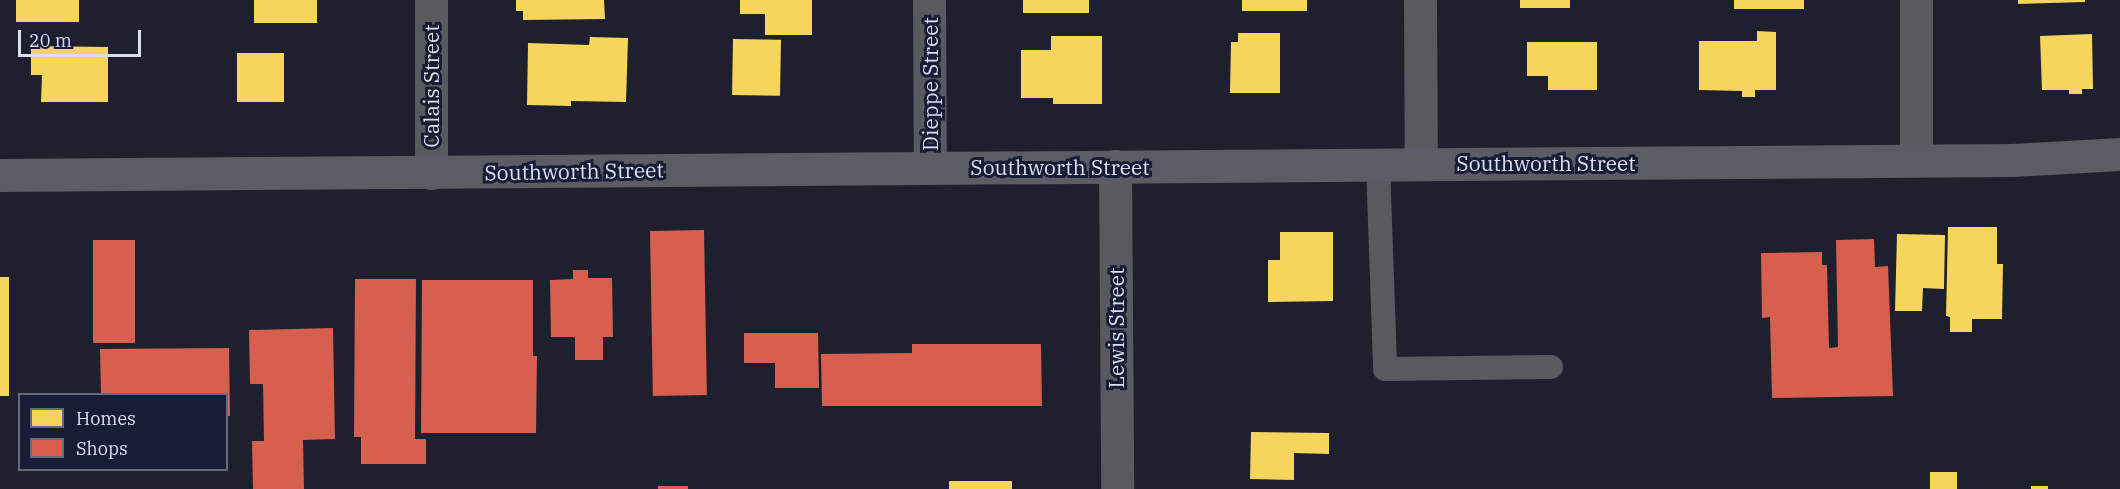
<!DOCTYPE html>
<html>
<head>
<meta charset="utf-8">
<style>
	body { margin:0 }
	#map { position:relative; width:2120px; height:489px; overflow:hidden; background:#1e202e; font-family:"IBM Plex Serif",serif }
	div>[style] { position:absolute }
	.homes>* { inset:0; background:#f6d55c; transform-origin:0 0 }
	.shops>* { inset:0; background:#d6604d; transform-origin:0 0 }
	.service>* { height:24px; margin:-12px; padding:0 12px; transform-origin:12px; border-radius:12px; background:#595a60 }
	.minor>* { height:33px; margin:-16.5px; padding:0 16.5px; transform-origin:16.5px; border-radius:16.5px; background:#595a60 }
	.secondary>* { height:33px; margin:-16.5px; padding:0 16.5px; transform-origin:16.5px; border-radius:16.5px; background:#5b5c65 }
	span { translate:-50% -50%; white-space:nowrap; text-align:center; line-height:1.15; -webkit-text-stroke:6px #181c34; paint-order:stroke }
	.street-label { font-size:21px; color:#dbdff0 }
	.legend { position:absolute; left:18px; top:393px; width:210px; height:78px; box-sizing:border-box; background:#181c34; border:2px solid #666a7f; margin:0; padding:8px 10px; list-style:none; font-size:18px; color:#dbdff0 }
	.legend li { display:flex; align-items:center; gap:12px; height:30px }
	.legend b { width:30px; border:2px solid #666a7f }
	.scale { position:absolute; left:18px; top:30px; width:123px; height:27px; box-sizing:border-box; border:3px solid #dbdff0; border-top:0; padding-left:8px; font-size:18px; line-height:21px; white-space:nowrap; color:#dbdff0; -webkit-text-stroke:4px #181c34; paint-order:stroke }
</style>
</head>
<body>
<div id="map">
	<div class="homes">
		<div style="left:16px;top:0;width:63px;height:22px"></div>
		<div style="left:254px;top:0;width:63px;height:23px"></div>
		<div style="clip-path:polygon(516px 0,604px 0,605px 19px,523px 20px,523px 11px,516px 11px)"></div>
		<div style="clip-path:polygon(740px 0,812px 0,812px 35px,765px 35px,765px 14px,740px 14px)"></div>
		<div style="left:1023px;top:0;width:66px;height:13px"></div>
		<div style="left:1242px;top:0;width:65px;height:11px"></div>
		<div style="left:1520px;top:0;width:50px;height:8px"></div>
		<div style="left:1734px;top:0;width:70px;height:9px"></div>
		<div style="clip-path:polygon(2018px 0,2085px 0,2085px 2px,2018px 4px)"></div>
		<div style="clip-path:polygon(1757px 31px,1776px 32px,1776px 90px,1755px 90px,1755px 97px,1742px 97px,1742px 91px,1699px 90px,1699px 41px,1757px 41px)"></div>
		<div style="clip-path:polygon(1238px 33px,1280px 33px,1280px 93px,1230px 93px,1231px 42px,1238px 42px)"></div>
		<div style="clip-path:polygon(2092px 34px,2093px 89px,2082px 89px,2082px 94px,2069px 94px,2069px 90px,2042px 90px,2040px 36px)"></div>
		<div style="clip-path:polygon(1051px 36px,1102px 36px,1102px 104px,1053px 104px,1053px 98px,1021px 98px,1021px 50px,1051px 50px)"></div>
		<div style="clip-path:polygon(590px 37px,628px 38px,626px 102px,571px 101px,571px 106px,527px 105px,528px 43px,589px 45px)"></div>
		<div style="left:733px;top:39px;width:48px;height:56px;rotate:1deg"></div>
		<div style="clip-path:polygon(1527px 42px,1597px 42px,1597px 90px,1548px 90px,1548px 76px,1527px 76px)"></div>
		<div style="clip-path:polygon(31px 46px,108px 47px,108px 102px,41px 102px,42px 75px,31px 75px)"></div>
		<div style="left:237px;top:53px;width:47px;height:49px"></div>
		<div style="clip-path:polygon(1948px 227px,1997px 227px,1997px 264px,2003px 264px,2002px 319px,1972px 319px,1972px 332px,1950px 332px,1950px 317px,1946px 316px)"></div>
		<div style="clip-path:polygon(1280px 232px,1333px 232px,1333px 301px,1268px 302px,1268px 260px,1280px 260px)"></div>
		<div style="clip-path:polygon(1897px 234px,1945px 235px,1944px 289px,1923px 288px,1922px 311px,1895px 311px)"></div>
		<div style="left:0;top:277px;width:9px;height:119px"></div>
		<div style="clip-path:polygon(1251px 432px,1329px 433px,1329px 454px,1294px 453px,1294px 480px,1250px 479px)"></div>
		<div style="left:1930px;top:472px;width:27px;height:17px"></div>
		<div style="left:949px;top:481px;width:63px;height:8px"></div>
		<div style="left:2031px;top:486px;width:17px;height:3px"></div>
	</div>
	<div class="shops">
		<div style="left:704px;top:230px;width:165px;height:54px;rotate:89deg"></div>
		<div style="clip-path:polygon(1874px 239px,1875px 267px,1888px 266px,1893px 396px,1772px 398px,1770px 317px,1762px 318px,1761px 253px,1822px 252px,1822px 265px,1827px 265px,1829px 348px,1838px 347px,1836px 240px)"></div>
		<div style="left:93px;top:240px;width:42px;height:103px"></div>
		<div style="clip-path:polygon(573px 270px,588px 270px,588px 278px,612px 278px,613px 337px,603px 337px,603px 360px,575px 360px,575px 337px,551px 337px,550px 280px,573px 279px)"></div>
		<div style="clip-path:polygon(355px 279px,416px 279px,415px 439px,426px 439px,426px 464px,361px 464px,361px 437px,354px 437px)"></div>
		<div style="clip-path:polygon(422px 280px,533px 280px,533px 356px,537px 356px,536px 433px,421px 433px)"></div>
		<div style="clip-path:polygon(333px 328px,335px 439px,303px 440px,304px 489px,253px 489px,252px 441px,264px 441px,263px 384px,250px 384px,249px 330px)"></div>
		<div style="clip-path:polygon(744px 333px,818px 333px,819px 388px,775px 388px,775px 363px,744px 363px)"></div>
		<div style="clip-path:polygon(912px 344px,1041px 344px,1042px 406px,822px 406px,821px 354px,912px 353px)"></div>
		<div style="clip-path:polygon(229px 348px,230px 416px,226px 416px,226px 394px,101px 394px,100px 349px)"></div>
		<div style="left:658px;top:486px;width:30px;height:3px"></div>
	</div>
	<div class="service">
		<div style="left:1378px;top:164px;width:205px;rotate:88deg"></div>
		<div style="left:1385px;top:369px;width:166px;rotate:-0.7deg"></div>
	</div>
	<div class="minor">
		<div style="left:431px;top:0;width:173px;rotate:90deg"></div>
		<div style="left:929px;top:0;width:168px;rotate:89.7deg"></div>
		<div style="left:1420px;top:0;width:164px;rotate:89.7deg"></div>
		<div style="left:1916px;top:0;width:160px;rotate:90deg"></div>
		<div style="left:1115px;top:166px;width:323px;rotate:89.6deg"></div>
	</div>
	<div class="secondary">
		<div style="left:0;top:175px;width:2012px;rotate:-0.43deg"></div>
		<div style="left:2012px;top:160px;width:108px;rotate:-3.2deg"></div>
	</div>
	<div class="street-label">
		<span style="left:930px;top:84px;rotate:-90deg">Dieppe Street</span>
		<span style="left:431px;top:86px;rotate:-90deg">Calais Street</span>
		<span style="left:1546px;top:163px">Southworth Street</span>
		<span style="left:1060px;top:167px">Southworth Street</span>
		<span style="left:574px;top:171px;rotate:-1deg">Southworth Street</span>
		<span style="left:1116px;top:328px;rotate:-90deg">Lewis Street</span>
	</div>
	<ul class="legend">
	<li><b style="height:16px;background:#f6d55c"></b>Homes</li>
	<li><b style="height:16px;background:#d6604d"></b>Shops</li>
	</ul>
	<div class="scale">20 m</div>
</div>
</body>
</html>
